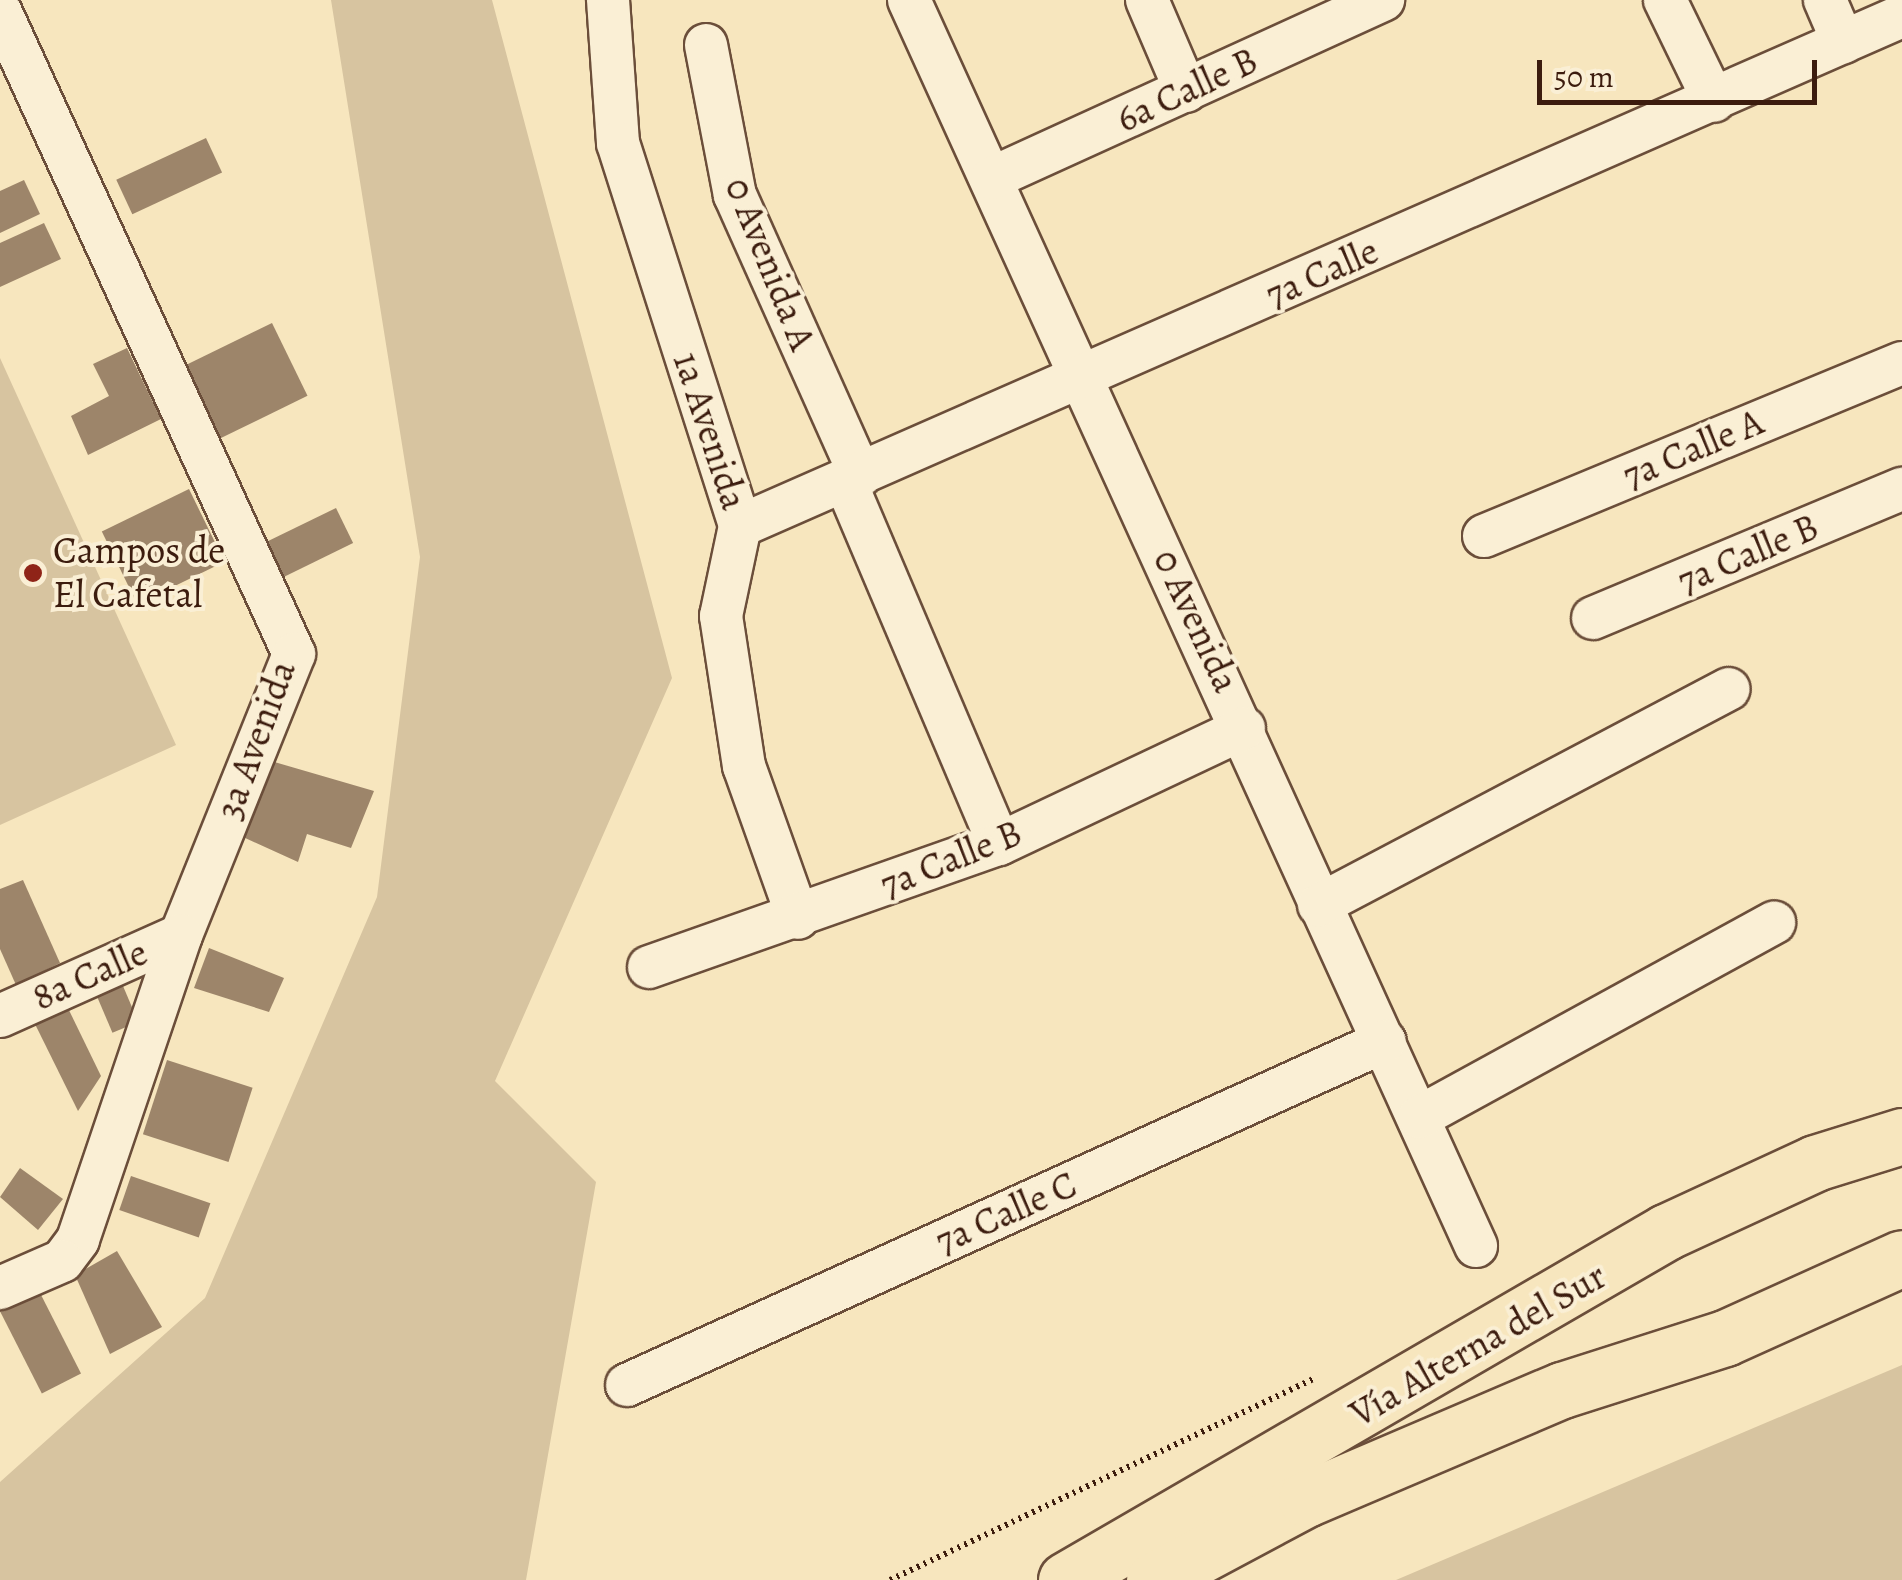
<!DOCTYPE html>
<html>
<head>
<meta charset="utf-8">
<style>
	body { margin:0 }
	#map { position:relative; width:1902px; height:1580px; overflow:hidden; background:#f7e6be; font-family:Alegreya,serif }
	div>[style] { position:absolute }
	.green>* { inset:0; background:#d7c4a0 }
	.building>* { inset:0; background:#9d856a; transform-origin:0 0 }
	.path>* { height:6px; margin-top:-3px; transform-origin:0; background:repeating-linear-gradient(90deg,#3c1c0e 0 2.5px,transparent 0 7.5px) }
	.roads { filter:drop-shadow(2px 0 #6b4e3a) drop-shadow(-2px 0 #6b4e3a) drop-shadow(0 2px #6b4e3a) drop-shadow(0 -2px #6b4e3a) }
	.minor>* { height:42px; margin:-21px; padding:0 21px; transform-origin:21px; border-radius:21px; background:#faefd5 }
	.highway>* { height:55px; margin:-27.5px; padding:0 27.5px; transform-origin:27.5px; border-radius:27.5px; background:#f7e6be }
	.dots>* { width:28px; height:28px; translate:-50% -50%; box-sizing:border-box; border:5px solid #faefd5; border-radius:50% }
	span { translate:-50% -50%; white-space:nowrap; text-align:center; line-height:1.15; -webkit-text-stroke:8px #faefd5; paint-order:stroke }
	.street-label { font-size:38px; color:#3c1c0e }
	.poi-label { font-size:38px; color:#3c1c0e }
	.left { translate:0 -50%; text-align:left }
	.scale { position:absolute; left:1537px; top:60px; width:280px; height:45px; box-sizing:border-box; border:5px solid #3c1c0e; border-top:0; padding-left:12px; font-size:30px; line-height:35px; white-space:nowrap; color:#3c1c0e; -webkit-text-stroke:8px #faefd5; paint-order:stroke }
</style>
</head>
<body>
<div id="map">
	<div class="green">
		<div style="clip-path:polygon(331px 0,492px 0,672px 678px,495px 1081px,596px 1182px,526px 1580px,0 1580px,0 1482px,205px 1298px,377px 897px,420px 557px)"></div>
		<div style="clip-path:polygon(0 358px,176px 745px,0 825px)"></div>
		<div style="clip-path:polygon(1902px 1365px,1902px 1580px,1396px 1580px)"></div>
	</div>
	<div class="building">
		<div style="left:206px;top:138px;width:38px;height:99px;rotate:65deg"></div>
		<div style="clip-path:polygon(24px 180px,40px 214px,0 233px,0 191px)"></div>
		<div style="clip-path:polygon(44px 223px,61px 259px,0 287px,0 243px)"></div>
		<div style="left:272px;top:323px;width:81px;height:106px;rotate:64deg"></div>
		<div style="clip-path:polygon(127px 348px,161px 419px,88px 455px,71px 416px,109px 396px,93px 364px)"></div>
		<div style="left:189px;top:489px;width:81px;height:97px;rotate:64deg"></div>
		<div style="left:336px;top:508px;width:39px;height:84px;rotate:64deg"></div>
		<div style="clip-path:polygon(271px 761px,374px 791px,351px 848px,307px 834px,298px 862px,243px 837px)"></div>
		<div style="clip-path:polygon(23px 880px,60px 963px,16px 985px,0 949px,0 889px)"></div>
		<div style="clip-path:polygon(209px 948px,284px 978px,269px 1012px,194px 988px)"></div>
		<div style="left:123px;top:986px;width:39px;height:28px;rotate:67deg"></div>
		<div style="clip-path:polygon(65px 1002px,101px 1076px,78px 1111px,32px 1018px)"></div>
		<div style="left:167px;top:1060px;width:90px;height:78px;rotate:18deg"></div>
		<div style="clip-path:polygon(20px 1168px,63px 1199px,38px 1230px,0 1197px)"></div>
		<div style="left:131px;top:1176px;width:84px;height:36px;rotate:19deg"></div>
		<div style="clip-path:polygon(117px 1251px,162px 1327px,110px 1354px,75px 1275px)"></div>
		<div style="left:37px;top:1287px;width:97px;height:44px;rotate:63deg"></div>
	</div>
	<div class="path">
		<div style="left:890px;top:1580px;width:469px;rotate:-25.4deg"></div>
	</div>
	<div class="roads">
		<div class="minor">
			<div style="left:608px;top:0;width:143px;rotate:86deg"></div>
			<div style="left:618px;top:143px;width:402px;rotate:72.3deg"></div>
			<div style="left:740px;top:526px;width:92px;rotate:101.9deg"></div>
			<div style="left:721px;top:616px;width:152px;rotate:81.3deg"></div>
			<div style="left:744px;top:766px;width:161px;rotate:70.4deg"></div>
			<div style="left:909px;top:0;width:1369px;rotate:65.53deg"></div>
			<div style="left:1147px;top:0;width:99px;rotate:66.8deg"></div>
			<div style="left:1665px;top:0;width:112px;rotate:64.1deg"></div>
			<div style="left:1825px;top:0;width:46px;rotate:66.8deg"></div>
			<div style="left:0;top:11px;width:707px;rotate:65.43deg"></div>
			<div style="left:294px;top:654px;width:303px;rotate:111.9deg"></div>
			<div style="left:181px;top:935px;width:322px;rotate:108.7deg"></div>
			<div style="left:78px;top:1240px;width:26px;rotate:127deg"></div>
			<div style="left:62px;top:1261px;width:68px;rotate:156.5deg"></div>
			<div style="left:706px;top:45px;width:153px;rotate:79.1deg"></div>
			<div style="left:735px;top:195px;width:307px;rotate:65.9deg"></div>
			<div style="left:992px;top:178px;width:430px;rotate:-24.5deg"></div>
			<div style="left:845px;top:481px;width:394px;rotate:67deg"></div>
			<div style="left:740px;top:526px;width:1269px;rotate:-23.7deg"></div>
			<div style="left:1484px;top:536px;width:452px;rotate:-22.5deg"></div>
			<div style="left:1593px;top:618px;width:335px;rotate:-22.7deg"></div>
			<div style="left:1319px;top:905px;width:463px;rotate:-27.8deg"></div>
			<div style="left:649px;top:967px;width:371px;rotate:-19.4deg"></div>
			<div style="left:999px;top:844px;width:271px;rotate:-25.3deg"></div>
			<div style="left:0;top:1016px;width:198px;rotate:-24.1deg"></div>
			<div style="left:1419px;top:1117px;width:405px;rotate:-28.7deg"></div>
			<div style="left:627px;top:1385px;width:832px;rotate:-24.41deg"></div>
		</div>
		<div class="highway">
			<div style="left:1066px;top:1580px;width:694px;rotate:-30.11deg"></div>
			<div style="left:1666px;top:1232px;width:164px;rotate:-24.8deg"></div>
			<div style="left:1815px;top:1163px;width:91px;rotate:-17.2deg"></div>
			<div style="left:1154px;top:1580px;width:172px;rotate:-28.1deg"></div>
			<div style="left:1306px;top:1499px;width:278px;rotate:-23.1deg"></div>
			<div style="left:1562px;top:1390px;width:171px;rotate:-17.7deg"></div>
			<div style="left:1725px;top:1338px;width:194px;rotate:-24.3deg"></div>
		</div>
	</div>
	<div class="dots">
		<div style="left:33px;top:573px;background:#8f2418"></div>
	</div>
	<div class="street-label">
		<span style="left:1187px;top:90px;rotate:-25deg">6a Calle B</span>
		<span style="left:770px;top:264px;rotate:68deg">0 Avenida A</span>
		<span style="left:1322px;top:273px;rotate:-24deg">7a Calle</span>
		<span style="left:710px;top:431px;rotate:72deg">1a Avenida</span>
		<span style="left:1693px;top:449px;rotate:-23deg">7a Calle A</span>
		<span style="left:1748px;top:554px;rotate:-23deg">7a Calle B</span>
		<span style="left:1196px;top:621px;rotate:65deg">0 Avenida</span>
		<span style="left:256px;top:740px;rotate:-70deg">3a Avenida</span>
		<span style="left:951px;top:859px;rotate:-22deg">7a Calle B</span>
		<span style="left:90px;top:975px;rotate:-24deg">8a Calle</span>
		<span style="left:1006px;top:1213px;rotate:-24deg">7a Calle C</span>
		<span style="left:1478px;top:1345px;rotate:-30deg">Vía Alterna del Sur</span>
	</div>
	<div class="poi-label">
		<span class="left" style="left:53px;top:573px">Campos de<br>El Cafetal</span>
	</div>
	<div class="scale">50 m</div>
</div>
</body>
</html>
